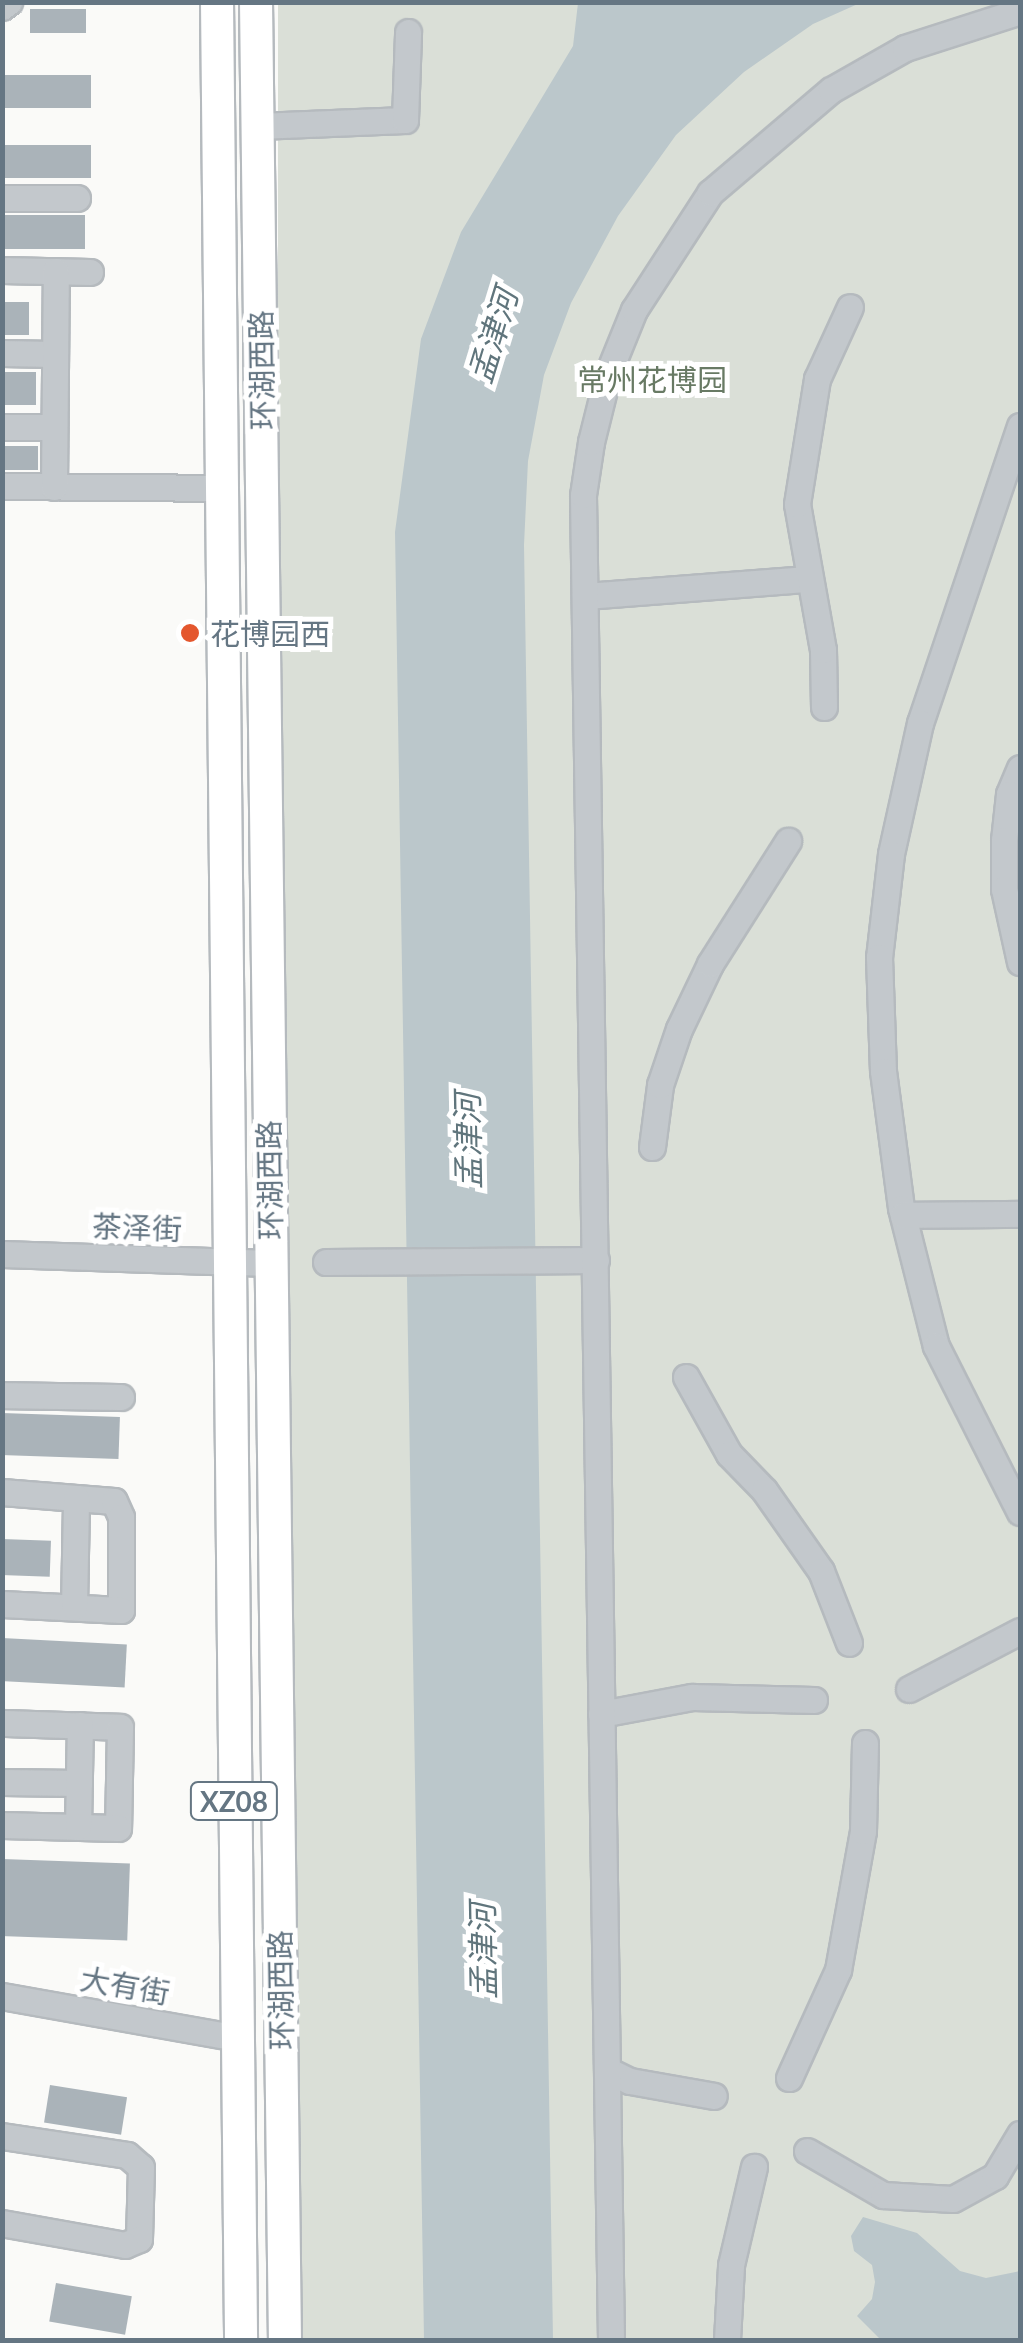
<!DOCTYPE html>
<html>
<head>
<meta charset="utf-8">
<style>
	body { margin:0 }
	#map { position:relative; width:1023px; height:2343px; overflow:hidden; background:#fafaf8; font-family:Lato,"Noto Sans SC",sans-serif }
	div>[style] { position:absolute }
	.green>* { inset:0; background:#dadfd7; transform-origin:0 0 }
	.water>* { inset:0; background:#bbc7cb }
	.building>* { inset:0; background:#aab3b9; transform-origin:0 0 }
	.roads { filter:drop-shadow(2px 0 #b5babe) drop-shadow(-2px 0 #b5babe) drop-shadow(0 2px #b5babe) drop-shadow(0 -2px #b5babe) }
	.minor>* { height:25px; margin:-12.5px; padding:0 12.5px; transform-origin:12.5px; border-radius:12.5px; background:#c3c8cc }
	.major>* { height:32px; margin:-16px; padding:0 16px; transform-origin:16px; border-radius:16px; background:#fff }
	.dots>* { width:28px; height:28px; translate:-50% -50%; box-sizing:border-box; border:5px solid #fff; border-radius:50% }
	span { translate:-50% -50%; white-space:nowrap; text-align:center; line-height:1.15; -webkit-text-stroke:10px #fff; paint-order:stroke }
	.shield-label span { padding:2px 8px; background:#fff; border:2px solid; border-radius:8px; -webkit-text-stroke-width:0 }
	.shield-label { font-size:28px; color:#657683; font-weight:700 }
	.street-label { font-size:30px; color:#657683 }
	.park-label { font-size:30px; color:#687a64 }
	.poi-label { font-size:30px; color:#657683 }
	.left { translate:0 -50%; text-align:left }
	.water-label { font-size:32px; color:#60757c; font-style:italic }
	.frame { position:absolute; inset:0; border:5px solid #657683; pointer-events:none }
</style>
</head>
<body>
<div id="map">
	<div class="green">
		<div style="left:278px;top:3px;width:742px;height:2337px"></div>
	</div>
	<div class="water">
		<div style="clip-path:polygon(578px 3px,860px 3px,813px 24px,744px 72px,676px 135px,618px 216px,571px 303px,544px 375px,528px 461px,524px 545px,553px 2340px,424px 2340px,395px 532px,421px 339px,461px 232px,573px 46px)"></div>
		<div style="clip-path:polygon(863px 2217px,917px 2233px,960px 2271px,986px 2278px,1020px 2271px,1020px 2340px,881px 2340px,857px 2316px,872px 2299px,875px 2282px,872px 2265px,854px 2251px,851px 2236px)"></div>
	</div>
	<div class="building">
		<div style="left:30px;top:9px;width:56px;height:24px"></div>
		<div style="left:2px;top:75px;width:89px;height:33px"></div>
		<div style="left:91px;top:145px;width:33px;height:89px;rotate:90deg"></div>
		<div style="left:2px;top:215px;width:83px;height:34px"></div>
		<div style="left:2px;top:302px;width:27px;height:33px"></div>
		<div style="left:2px;top:372px;width:34px;height:33px"></div>
		<div style="left:2px;top:446px;width:36px;height:24px"></div>
		<div style="left:2px;top:1413px;width:118px;height:42px;rotate:2deg"></div>
		<div style="left:2px;top:1539px;width:49px;height:36px;rotate:2deg"></div>
		<div style="left:2px;top:1638px;width:125px;height:43px;rotate:3deg"></div>
		<div style="left:2px;top:1859px;width:128px;height:77px;rotate:2deg"></div>
		<div style="left:50px;top:2085px;width:78px;height:38px;rotate:9deg"></div>
		<div style="left:56px;top:2283px;width:77px;height:39px;rotate:10deg"></div>
	</div>
	<div class="roads">
		<div class="minor">
			<div style="left:2px;top:7px;width:9px;rotate:-36deg"></div>
			<div style="left:258px;top:126px;width:147px;rotate:-2.3deg"></div>
			<div style="left:405px;top:120px;width:88px;rotate:-88deg"></div>
			<div style="left:2px;top:198px;width:75px"></div>
			<div style="left:2px;top:270px;width:88px;rotate:1.3deg"></div>
			<div style="left:2px;top:353px;width:53px;rotate:1.1deg"></div>
			<div style="left:1020px;top:426px;width:313px;rotate:108.6deg"></div>
			<div style="left:920px;top:723px;width:134px;rotate:102.5deg"></div>
			<div style="left:891px;top:854px;width:104px;rotate:96.6deg"></div>
			<div style="left:879px;top:957px;width:114px;rotate:88deg"></div>
			<div style="left:883px;top:1071px;width:138px;rotate:82.5deg"></div>
			<div style="left:901px;top:1208px;width:142px;rotate:75.8deg"></div>
			<div style="left:936px;top:1346px;width:186px;rotate:63.2deg"></div>
			<div style="left:2px;top:427px;width:52px"></div>
			<div style="left:2px;top:486px;width:216px;rotate:0.5deg"></div>
			<div style="left:54px;top:487px;width:216px;rotate:-89.5deg"></div>
			<div style="left:585px;top:596px;width:224px;rotate:-4.4deg"></div>
			<div style="left:824px;top:707px;width:57px;rotate:-91deg"></div>
			<div style="left:823px;top:650px;width:148px;rotate:-100.1deg"></div>
			<div style="left:797px;top:504px;width:127px;rotate:-80.9deg"></div>
			<div style="left:817px;top:379px;width:79px;rotate:-65.4deg"></div>
			<div style="left:1020px;top:768px;width:28px;rotate:113deg"></div>
			<div style="left:1009px;top:794px;width:46px;rotate:96.2deg"></div>
			<div style="left:1004px;top:840px;width:49px;rotate:90deg"></div>
			<div style="left:1004px;top:889px;width:75px;rotate:77.6deg"></div>
			<div style="left:652px;top:1147px;width:63px;rotate:-82.6deg"></div>
			<div style="left:660px;top:1085px;width:59px;rotate:-71.3deg"></div>
			<div style="left:679px;top:1029px;width:72px;rotate:-64.5deg"></div>
			<div style="left:710px;top:964px;width:146px;rotate:-57.6deg"></div>
			<div style="left:903px;top:1215px;width:117px;rotate:-0.5deg"></div>
			<div style="left:2px;top:1254px;width:268px;rotate:1.9deg"></div>
			<div style="left:326px;top:1262px;width:270px;rotate:-0.4deg"></div>
			<div style="left:686px;top:1377px;width:88px;rotate:60.8deg"></div>
			<div style="left:729px;top:1454px;width:50px;rotate:45.8deg"></div>
			<div style="left:764px;top:1490px;width:99px;rotate:54.9deg"></div>
			<div style="left:821px;top:1571px;width:77px;rotate:68.7deg"></div>
			<div style="left:2px;top:1395px;width:119px;rotate:1deg"></div>
			<div style="left:2px;top:1492px;width:112px;rotate:4.6deg"></div>
			<div style="left:114px;top:1501px;width:17px;rotate:66deg"></div>
			<div style="left:121px;top:1517px;width:93px;rotate:90deg"></div>
			<div style="left:121px;top:1610px;width:119px;rotate:-177.1deg"></div>
			<div style="left:74px;top:1607px;width:109px;rotate:-88.9deg"></div>
			<div style="left:909px;top:1689px;width:125px;rotate:-27.6deg"></div>
			<div style="left:601px;top:1714px;width:93px;rotate:-10.6deg"></div>
			<div style="left:692px;top:1697px;width:122px;rotate:1.4deg"></div>
			<div style="left:2px;top:1723px;width:118px;rotate:1.9deg"></div>
			<div style="left:120px;top:1727px;width:101px;rotate:91.1deg"></div>
			<div style="left:118px;top:1828px;width:116px;rotate:-178.5deg"></div>
			<div style="left:2px;top:1782px;width:77px;rotate:0.7deg"></div>
			<div style="left:78px;top:1827px;width:102px;rotate:-88.9deg"></div>
			<div style="left:2px;top:1996px;width:239px;rotate:10.1deg"></div>
			<div style="left:607px;top:2070px;width:25px;rotate:26deg"></div>
			<div style="left:630px;top:2081px;width:85px;rotate:10.1deg"></div>
			<div style="left:789px;top:2078px;width:119px;rotate:-65.6deg"></div>
			<div style="left:838px;top:1970px;width:141px;rotate:-79.8deg"></div>
			<div style="left:863px;top:1831px;width:88px;rotate:-88.7deg"></div>
			<div style="left:2px;top:2136px;width:126px;rotate:8.6deg"></div>
			<div style="left:127px;top:2155px;width:18px;rotate:41deg"></div>
			<div style="left:141px;top:2167px;width:72px;rotate:91.6deg"></div>
			<div style="left:139px;top:2239px;width:15px;rotate:157deg"></div>
			<div style="left:125px;top:2245px;width:125px;rotate:-169.9deg"></div>
			<div style="left:807px;top:2151px;width:88px;rotate:30.1deg"></div>
			<div style="left:883px;top:2195px;width:70px;rotate:3.3deg"></div>
			<div style="left:953px;top:2199px;width:48px;rotate:-28.7deg"></div>
			<div style="left:995px;top:2176px;width:49px;rotate:-59.2deg"></div>
			<div style="left:611px;top:2340px;width:1845px;rotate:-90.87deg"></div>
			<div style="left:583px;top:495px;width:54px;rotate:-81.4deg"></div>
			<div style="left:591px;top:442px;width:70px;rotate:-76deg"></div>
			<div style="left:608px;top:374px;width:69px;rotate:-67.9deg"></div>
			<div style="left:634px;top:310px;width:140px;rotate:-57deg"></div>
			<div style="left:710px;top:193px;width:159px;rotate:-40.4deg"></div>
			<div style="left:831px;top:90px;width:85px;rotate:-29.6deg"></div>
			<div style="left:905px;top:48px;width:121px;rotate:-17.8deg"></div>
			<div style="left:727px;top:2340px;width:75px;rotate:-86.9deg"></div>
			<div style="left:731px;top:2265px;width:101px;rotate:-76.8deg"></div>
		</div>
		<div class="major">
			<div style="left:217px;top:2px;width:2338px;rotate:89.41deg"></div>
			<div style="left:256px;top:2px;width:2338px;rotate:89.29deg"></div>
		</div>
	</div>
	<div class="dots">
		<div style="left:190px;top:633px;background:#e4572e"></div>
	</div>
	<div class="shield-label">
		<span style="left:234px;top:1801px">XZ08</span>
	</div>
	<div class="street-label">
		<span style="left:261px;top:370px;rotate:-91deg">环湖西路</span>
		<span style="left:269px;top:1180px;rotate:-91deg">环湖西路</span>
		<span style="left:137px;top:1227px;rotate:2deg">茶泽街</span>
		<span style="left:125px;top:1985px;rotate:10deg">大有街</span>
		<span style="left:280px;top:1990px;rotate:-91deg">环湖西路</span>
	</div>
	<div class="park-label">
		<span style="left:652px;top:379px">常州花博园</span>
	</div>
	<div class="poi-label">
		<span class="left" style="left:210px;top:633px">花博园西</span>
	</div>
	<div class="water-label">
		<span style="left:493px;top:336px;rotate:-73deg">孟津河</span>
		<span style="left:468px;top:1141px;rotate:-91deg">孟津河</span>
		<span style="left:483px;top:1951px;rotate:-91deg">孟津河</span>
	</div>
	<div class="frame"></div>
</div>
</body>
</html>
